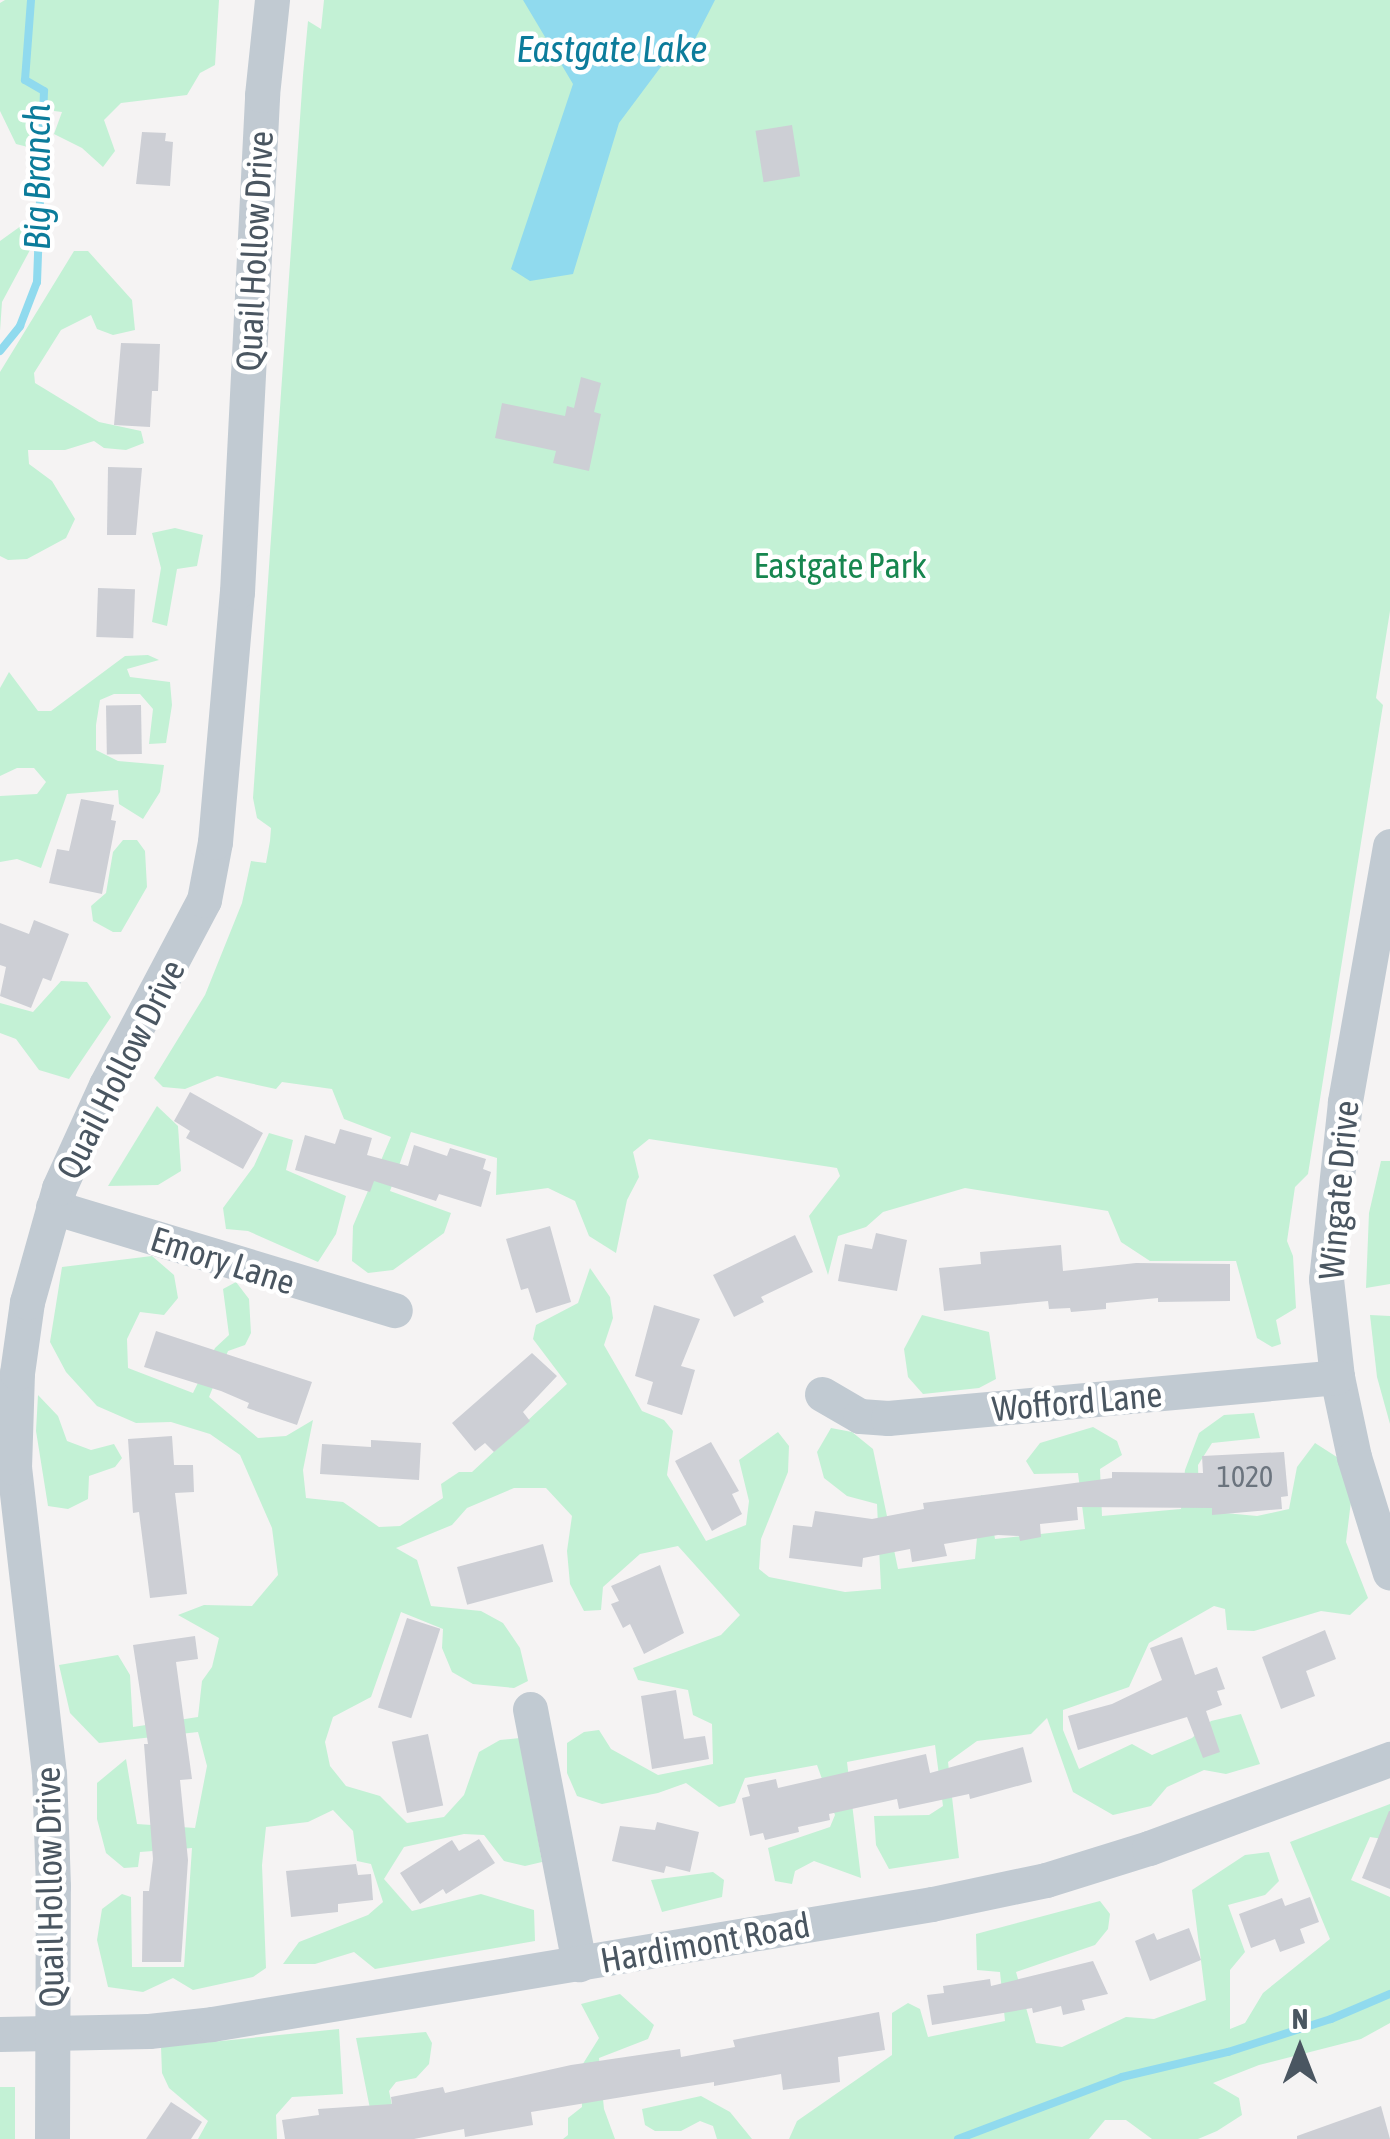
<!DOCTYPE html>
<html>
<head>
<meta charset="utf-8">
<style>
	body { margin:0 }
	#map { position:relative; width:1390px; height:2139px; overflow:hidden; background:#f5f3f3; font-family:"Asap Condensed",sans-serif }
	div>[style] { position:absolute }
	.green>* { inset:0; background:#c3f1d5; transform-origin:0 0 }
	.water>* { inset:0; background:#90daee }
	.stream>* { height:8px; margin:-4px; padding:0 4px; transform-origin:4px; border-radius:4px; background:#90daee }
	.building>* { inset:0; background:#cdcfd5; transform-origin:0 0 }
	.minor>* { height:35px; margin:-17.5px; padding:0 17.5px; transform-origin:17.5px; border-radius:17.5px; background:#c1cad2 }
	span { translate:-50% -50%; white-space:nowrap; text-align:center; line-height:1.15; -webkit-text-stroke:9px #fff; paint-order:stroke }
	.number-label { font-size:30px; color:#6b747e }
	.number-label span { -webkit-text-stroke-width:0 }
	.street-label { font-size:35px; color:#4a5661 }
	.park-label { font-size:35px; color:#17864f }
	.water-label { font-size:38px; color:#0c7c9b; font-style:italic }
	.north { position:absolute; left:1250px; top:1999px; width:100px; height:100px; -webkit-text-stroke:8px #fff; paint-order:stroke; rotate:0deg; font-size:28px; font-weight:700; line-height:40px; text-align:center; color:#4a5661 }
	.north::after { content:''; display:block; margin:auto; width:35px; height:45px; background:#4a5661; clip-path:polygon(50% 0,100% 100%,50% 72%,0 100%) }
</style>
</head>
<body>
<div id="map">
	<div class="green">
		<div style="clip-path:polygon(5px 0,219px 0,215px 65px,200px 73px,187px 95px,121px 103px,104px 120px,115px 151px,103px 167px,82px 148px,54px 134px,62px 112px,38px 109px,28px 147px,16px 144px,0 111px,0 3px)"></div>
		<div style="clip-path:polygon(324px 0,1390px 0,1390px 611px,1376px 698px,1383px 705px,1308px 1174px,1295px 1187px,1287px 1241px,1293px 1256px,1296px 1308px,1276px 1320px,1281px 1344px,1272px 1347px,1257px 1338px,1236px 1261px,1150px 1261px,1121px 1242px,1108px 1211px,965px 1188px,883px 1212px,866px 1227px,838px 1236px,828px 1275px,809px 1216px,840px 1176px,837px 1168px,649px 1139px,633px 1152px,639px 1177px,627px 1200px,616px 1253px,589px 1236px,575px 1201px,548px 1188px,496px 1195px,497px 1158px,411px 1132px,390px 1191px,451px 1213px,444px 1233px,393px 1270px,368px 1273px,352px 1261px,353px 1226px,391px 1137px,344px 1119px,332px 1089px,282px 1082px,276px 1089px,217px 1076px,185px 1089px,163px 1087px,154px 1078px,205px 995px,242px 903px,251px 861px,266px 863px,270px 841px,271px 828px,257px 818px,253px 798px,303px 75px,308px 21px,321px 29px)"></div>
		<div style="clip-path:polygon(32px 218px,30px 250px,2px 302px,0 331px,0 241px)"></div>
		<div style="clip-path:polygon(74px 251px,88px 251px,132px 300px,135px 330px,113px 335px,97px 329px,91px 315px,61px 330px,34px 373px,35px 383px,99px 422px,141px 431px,144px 443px,126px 450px,104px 448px,94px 441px,65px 450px,28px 450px,29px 464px,52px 481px,75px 519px,66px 538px,27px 559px,8px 560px,0 556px,0 372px)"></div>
		<div style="clip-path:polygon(175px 528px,203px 535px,197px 566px,177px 569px,167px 626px,152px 622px,161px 568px,152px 533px)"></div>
		<div style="clip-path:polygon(148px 655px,159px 660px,127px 669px,130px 677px,170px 682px,172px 705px,166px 743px,149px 744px,153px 709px,140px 694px,114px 694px,100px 700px,96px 725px,96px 750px,118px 761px,164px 765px,160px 792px,143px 819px,119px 804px,118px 790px,67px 794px,41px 868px,17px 859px,0 862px,0 796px,37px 794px,46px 782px,34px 768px,17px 768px,0 776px,0 688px,9px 672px,38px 711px,51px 711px,125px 656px)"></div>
		<div style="clip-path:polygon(123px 840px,137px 840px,145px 851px,147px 887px,121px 932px,113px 932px,93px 921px,91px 906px,106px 893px,113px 852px)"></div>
		<div style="clip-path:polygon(61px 981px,87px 982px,111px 1017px,69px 1079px,39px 1070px,16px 1039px,0 1033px,0 1003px,33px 1012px)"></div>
		<div style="clip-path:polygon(157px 1106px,178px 1126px,181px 1171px,158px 1185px,108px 1186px)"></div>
		<div style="clip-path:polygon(269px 1133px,293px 1140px,286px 1170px,346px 1196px,336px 1234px,318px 1262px,248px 1231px,226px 1229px,223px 1208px,254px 1166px)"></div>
		<div style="clip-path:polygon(1381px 1161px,1390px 1161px,1390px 1284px,1366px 1288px,1369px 1213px)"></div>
		<div style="clip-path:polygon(152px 1256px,174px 1275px,178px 1298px,164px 1315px,140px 1312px,127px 1339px,128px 1368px,193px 1393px,215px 1348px,229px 1335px,223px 1289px,236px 1282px,249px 1299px,251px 1333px,245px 1345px,228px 1351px,209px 1397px,258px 1438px,286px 1436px,313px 1420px,303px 1470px,306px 1498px,343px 1502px,379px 1527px,400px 1526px,443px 1498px,441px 1484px,459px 1472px,472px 1472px,567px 1384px,533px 1339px,536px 1325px,578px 1303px,590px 1268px,610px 1297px,613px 1318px,604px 1345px,642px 1411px,664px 1420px,673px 1431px,667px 1475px,706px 1541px,746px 1525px,749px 1501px,739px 1460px,778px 1432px,789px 1446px,788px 1472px,761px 1539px,759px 1569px,769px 1577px,845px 1592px,881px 1589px,877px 1504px,847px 1496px,824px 1478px,817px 1452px,831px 1428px,852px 1432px,873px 1449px,898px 1569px,975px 1559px,981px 1495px,988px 1497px,995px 1539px,1085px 1529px,1078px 1473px,1034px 1474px,1026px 1461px,1040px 1443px,1093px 1427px,1117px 1441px,1122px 1455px,1100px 1469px,1102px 1516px,1181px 1509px,1185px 1470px,1199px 1433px,1224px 1415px,1254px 1413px,1260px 1438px,1212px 1443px,1198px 1465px,1199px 1501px,1225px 1513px,1257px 1516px,1289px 1509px,1297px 1467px,1315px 1443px,1343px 1461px,1352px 1493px,1346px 1542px,1368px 1598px,1350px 1615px,1321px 1611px,1254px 1631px,1227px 1630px,1225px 1609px,1214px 1606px,1149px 1643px,1129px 1687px,1063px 1710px,1063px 1730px,1079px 1769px,1132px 1744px,1152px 1755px,1192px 1738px,1211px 1721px,1241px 1714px,1260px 1764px,1226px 1774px,1204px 1770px,1167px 1787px,1151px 1806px,1113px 1815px,1073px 1792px,1047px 1718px,1031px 1734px,977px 1741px,948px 1762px,959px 1858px,889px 1869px,876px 1845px,874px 1816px,929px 1815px,943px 1806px,935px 1745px,847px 1762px,861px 1878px,814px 1861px,795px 1871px,792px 1884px,775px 1881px,768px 1848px,830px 1827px,835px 1815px,817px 1765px,745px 1778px,735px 1803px,719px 1807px,686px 1783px,658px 1793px,602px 1804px,577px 1796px,567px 1773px,567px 1743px,584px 1732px,599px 1730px,611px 1749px,658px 1775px,713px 1764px,712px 1724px,693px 1715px,688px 1690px,638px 1680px,633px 1668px,721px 1635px,740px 1615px,678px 1546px,640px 1554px,603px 1587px,601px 1610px,584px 1611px,570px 1584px,567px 1551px,572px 1516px,546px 1488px,514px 1488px,467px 1508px,452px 1525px,396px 1548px,417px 1560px,431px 1606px,481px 1611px,503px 1623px,520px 1648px,528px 1681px,514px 1688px,473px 1684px,452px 1672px,442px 1648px,443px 1629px,401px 1612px,371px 1697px,333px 1717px,325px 1742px,330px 1766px,346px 1786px,380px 1796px,407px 1823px,444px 1817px,464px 1795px,479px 1752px,500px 1740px,520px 1738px,542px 1862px,525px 1866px,504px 1861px,484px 1835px,464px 1834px,404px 1847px,384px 1879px,412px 1911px,481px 1894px,534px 1910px,535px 1941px,375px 1969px,354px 1952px,315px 1964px,283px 1964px,299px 1942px,368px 1915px,383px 1902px,371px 1864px,357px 1861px,353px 1831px,333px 1810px,308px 1822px,266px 1827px,262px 1865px,266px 1968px,253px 1977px,193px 1990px,173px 1978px,143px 1992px,108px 1987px,97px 1940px,102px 1909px,122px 1894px,131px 1897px,132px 1967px,184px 1967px,192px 1848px,140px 1852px,138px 1867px,124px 1868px,106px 1853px,97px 1819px,97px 1783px,126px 1759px,137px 1824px,195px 1828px,207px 1766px,198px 1732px,99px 1743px,70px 1713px,59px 1665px,118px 1655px,130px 1675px,133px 1727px,198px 1717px,202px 1681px,212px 1667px,219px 1638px,178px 1615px,204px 1605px,252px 1606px,278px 1575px,272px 1528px,240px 1455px,210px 1434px,171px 1422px,136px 1423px,97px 1406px,66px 1372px,50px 1342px,62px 1267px)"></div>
		<div style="clip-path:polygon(922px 1315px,989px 1332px,996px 1379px,979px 1388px,923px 1394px,908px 1377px,904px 1349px)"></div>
		<div style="clip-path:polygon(1370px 1315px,1390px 1316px,1390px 1424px,1377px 1377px)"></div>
		<div style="clip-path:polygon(38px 1395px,58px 1416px,67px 1441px,91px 1450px,114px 1444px,122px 1458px,115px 1467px,89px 1476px,88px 1499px,68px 1509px,48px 1506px,36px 1431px)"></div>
		<div style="clip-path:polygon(1390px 1804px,1390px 1840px,1370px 1837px,1351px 1880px,1390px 1897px,1390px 2023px,1361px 2039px,1259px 2065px,1213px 2083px,1239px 2098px,1242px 2115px,1217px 2131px,1198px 2139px,1152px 2139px,1126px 2120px,1105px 2120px,1089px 2139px,789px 2139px,797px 2121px,892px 2055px,892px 2013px,908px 2003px,920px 2009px,928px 2037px,1005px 2021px,1000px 1972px,977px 1970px,976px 1934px,1100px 1901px,1110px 1914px,1108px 1929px,1095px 1945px,1016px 1972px,1036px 2043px,1062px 2047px,1126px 2017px,1154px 2019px,1206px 2000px,1192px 1890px,1245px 1855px,1269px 1852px,1279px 1881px,1265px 1895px,1228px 1905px,1245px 1952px,1230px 1970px,1230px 2029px,1245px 2023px,1263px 1993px,1330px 1939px,1290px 1842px)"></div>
		<div style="clip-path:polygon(713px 1872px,724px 1880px,722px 1897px,662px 1912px,651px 1880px)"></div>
		<div style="clip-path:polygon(620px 1994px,654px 2025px,648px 2039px,599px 2058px,604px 2109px,615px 2139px,563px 2139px,568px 2135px,568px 2118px,582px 2107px,581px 2067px,599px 2038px,581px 2004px)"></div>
		<div style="clip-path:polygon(339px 2029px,343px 2094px,292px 2097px,276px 2115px,277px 2139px,198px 2139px,208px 2121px,169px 2088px,162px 2073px,161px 2047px)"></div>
		<div style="clip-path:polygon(426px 2032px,432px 2043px,429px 2064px,416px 2078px,396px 2082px,389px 2091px,399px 2139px,376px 2139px,356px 2038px)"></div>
		<div style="left:0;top:2087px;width:15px;height:52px"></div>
		<div style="clip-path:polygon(701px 2096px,730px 2112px,752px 2139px,717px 2139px,713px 2126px,700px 2121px,681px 2131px,655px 2131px,645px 2125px,642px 2109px)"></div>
	</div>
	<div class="water">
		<div style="clip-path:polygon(523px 0,715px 0,692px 45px,666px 60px,619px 123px,573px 274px,530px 281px,511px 269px,573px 84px)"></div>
	</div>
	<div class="stream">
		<div style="left:0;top:351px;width:32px;rotate:-51deg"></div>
		<div style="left:20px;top:326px;width:47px;rotate:-68.9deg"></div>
		<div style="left:37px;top:282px;width:191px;rotate:-87.9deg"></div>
		<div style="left:44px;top:91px;width:22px;rotate:-150deg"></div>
		<div style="left:25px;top:80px;width:80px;rotate:-85.7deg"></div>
		<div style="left:958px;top:2139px;width:175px;rotate:-20.7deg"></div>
		<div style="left:1122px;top:2077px;width:109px;rotate:-13.3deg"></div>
		<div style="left:1228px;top:2052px;width:108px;rotate:-17.8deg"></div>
		<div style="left:1331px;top:2019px;width:64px;rotate:-23deg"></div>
	</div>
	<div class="building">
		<div style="left:792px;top:125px;width:52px;height:37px;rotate:81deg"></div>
		<div style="clip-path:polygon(142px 132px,166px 133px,165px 141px,173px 142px,170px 186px,136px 184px)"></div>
		<div style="clip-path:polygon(121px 343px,160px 344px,158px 391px,152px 391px,150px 427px,114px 425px)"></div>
		<div style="clip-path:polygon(581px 377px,601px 383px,594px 412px,601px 414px,589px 471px,553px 463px,556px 451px,495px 438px,502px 403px,565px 416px,567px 406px,574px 408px)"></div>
		<div style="clip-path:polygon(108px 467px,142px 468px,136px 535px,107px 535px)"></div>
		<div style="left:98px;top:588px;width:37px;height:49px;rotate:2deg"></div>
		<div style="left:141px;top:705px;width:49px;height:35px;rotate:89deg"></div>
		<div style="clip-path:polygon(81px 799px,114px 805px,111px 820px,116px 821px,102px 894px,49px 883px,57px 849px,69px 851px)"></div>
		<div style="clip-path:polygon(34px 920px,69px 934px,51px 981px,43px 978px,31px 1008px,0 996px,6px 967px,0 965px,0 923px,29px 934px)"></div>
		<div style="clip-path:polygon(190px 1092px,263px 1133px,243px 1169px,186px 1138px,190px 1131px,174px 1121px)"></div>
		<div style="clip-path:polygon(340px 1129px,372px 1138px,367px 1155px,408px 1166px,414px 1145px,447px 1156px,450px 1148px,486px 1159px,483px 1169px,491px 1172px,481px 1207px,439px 1194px,436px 1201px,374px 1181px,370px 1192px,295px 1170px,305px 1135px,335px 1144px)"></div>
		<div style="clip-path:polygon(550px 1226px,571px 1302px,536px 1313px,528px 1288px,521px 1290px,506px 1239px)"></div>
		<div style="clip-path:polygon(876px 1233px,907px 1240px,897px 1291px,838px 1281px,845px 1244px,872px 1249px)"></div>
		<div style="clip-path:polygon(795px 1235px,813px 1272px,761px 1297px,764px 1302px,734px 1317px,713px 1275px)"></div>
		<div style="clip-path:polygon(1061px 1245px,1063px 1271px,1136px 1263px,1230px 1264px,1230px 1301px,1158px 1302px,1158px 1298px,1106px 1303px,1106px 1309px,1071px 1312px,1070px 1308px,1049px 1309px,1048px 1301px,944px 1311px,939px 1268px,981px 1264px,980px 1252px)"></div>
		<div style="clip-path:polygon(654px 1305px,700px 1319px,681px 1366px,695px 1370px,682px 1415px,647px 1404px,653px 1382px,635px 1376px)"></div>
		<div style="clip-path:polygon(156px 1331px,312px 1382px,297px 1425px,247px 1408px,249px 1403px,221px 1391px,144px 1367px)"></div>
		<div style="clip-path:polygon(532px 1353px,557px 1376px,523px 1412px,530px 1421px,494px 1452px,485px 1443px,475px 1451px,452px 1423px)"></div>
		<div style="clip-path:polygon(172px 1436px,174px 1465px,193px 1465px,194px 1492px,175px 1493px,187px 1594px,150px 1598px,139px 1512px,133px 1513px,128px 1439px)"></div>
		<div style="clip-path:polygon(371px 1440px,421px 1443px,419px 1480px,320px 1474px,322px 1444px,371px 1447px)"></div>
		<div style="clip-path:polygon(711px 1442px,739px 1491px,732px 1494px,742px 1514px,712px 1531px,675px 1461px)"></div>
		<div style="clip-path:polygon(1284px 1452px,1288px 1496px,1281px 1497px,1282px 1509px,1212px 1515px,1212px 1508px,1077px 1507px,1078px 1520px,1040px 1524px,1041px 1537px,1020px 1541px,1019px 1536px,998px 1535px,944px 1544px,947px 1556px,912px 1562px,910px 1549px,863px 1558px,862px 1567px,789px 1558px,793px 1525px,812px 1527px,815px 1511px,872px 1519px,924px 1509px,923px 1503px,1112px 1478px,1112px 1472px,1203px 1473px,1202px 1456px)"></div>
		<div style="left:543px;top:1544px;width:39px;height:89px;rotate:75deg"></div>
		<div style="clip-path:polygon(660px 1565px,684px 1633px,644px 1654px,630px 1624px,623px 1628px,611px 1604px,619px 1601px,611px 1586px)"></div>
		<div style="left:407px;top:1618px;width:35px;height:94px;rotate:18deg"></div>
		<div style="clip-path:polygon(1325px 1630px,1336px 1659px,1306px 1671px,1315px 1696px,1281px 1709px,1262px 1657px)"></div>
		<div style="clip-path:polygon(195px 1636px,198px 1659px,176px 1662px,192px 1779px,180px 1780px,188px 1860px,181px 1962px,142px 1962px,143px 1891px,149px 1891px,153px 1859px,144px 1744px,148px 1744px,133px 1645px)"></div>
		<div style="clip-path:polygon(1182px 1637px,1195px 1675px,1217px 1667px,1225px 1689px,1217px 1691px,1222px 1705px,1206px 1711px,1220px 1752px,1203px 1758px,1187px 1717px,1078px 1750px,1068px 1716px,1112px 1704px,1162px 1680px,1150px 1648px)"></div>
		<div style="clip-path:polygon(676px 1690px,684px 1739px,705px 1736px,709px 1759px,652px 1769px,641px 1696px)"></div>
		<div style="left:428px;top:1734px;width:73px;height:37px;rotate:78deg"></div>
		<div style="clip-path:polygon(1023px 1747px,1032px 1782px,970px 1799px,969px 1794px,899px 1809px,897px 1799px,829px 1814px,830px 1820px,798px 1827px,799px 1832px,765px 1840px,763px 1833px,750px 1836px,742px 1798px,750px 1796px,747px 1785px,776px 1779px,778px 1788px,926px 1754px,930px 1773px)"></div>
		<div style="clip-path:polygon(1389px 1811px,1390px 1811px,1390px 1889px,1362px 1878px)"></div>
		<div style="clip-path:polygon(657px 1822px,699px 1832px,690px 1872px,666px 1866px,664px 1873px,612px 1861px,620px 1826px,655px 1830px)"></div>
		<div style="clip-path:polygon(479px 1839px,495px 1863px,446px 1894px,443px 1889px,420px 1904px,400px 1873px,452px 1840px,459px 1851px)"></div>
		<div style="clip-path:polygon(356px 1864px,358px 1875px,371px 1874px,373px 1900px,338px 1904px,338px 1912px,291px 1917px,286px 1871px)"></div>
		<div style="clip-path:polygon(1310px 1897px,1319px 1922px,1300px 1929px,1305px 1943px,1280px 1952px,1275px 1939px,1251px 1948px,1239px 1914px,1282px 1898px,1285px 1906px)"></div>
		<div style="clip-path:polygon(1189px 1928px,1201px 1960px,1150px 1981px,1135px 1941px,1154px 1933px,1157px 1940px)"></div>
		<div style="clip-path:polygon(1093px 1961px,1108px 1994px,1082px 2000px,1085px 2010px,1063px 2015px,1061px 2006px,1033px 2013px,1032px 2008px,932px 2025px,927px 1995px,944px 1993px,943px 1986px,990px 1979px,991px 1986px)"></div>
		<div style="clip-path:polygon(879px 2012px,885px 2050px,838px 2057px,840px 2082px,783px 2090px,781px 2074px,714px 2086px,714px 2082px,531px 2112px,533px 2125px,465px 2137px,464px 2129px,414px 2139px,285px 2139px,282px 2120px,319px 2115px,318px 2109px,392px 2104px,391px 2097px,443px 2087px,445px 2093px,571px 2065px,680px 2049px,681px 2057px,735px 2047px,733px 2040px)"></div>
		<div style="clip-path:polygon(171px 2102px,202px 2122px,191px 2139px,146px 2139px)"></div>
		<div style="clip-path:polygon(1381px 2106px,1390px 2139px,1297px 2139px,1297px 2136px)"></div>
	</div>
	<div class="minor">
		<div style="left:1390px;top:846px;width:260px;rotate:100deg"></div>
		<div style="left:1345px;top:1102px;width:178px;rotate:96.1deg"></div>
		<div style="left:1326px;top:1279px;width:99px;rotate:83.6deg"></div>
		<div style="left:1337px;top:1377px;width:82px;rotate:78deg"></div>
		<div style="left:1354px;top:1457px;width:121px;rotate:72.8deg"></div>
		<div style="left:53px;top:1207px;width:357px;rotate:16.8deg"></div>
		<div style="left:822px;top:1394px;width:44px;rotate:30.1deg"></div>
		<div style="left:860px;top:1416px;width:28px;rotate:4deg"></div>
		<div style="left:888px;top:1418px;width:451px;rotate:-5.2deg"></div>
		<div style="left:530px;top:1709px;width:260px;rotate:79.1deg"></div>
		<div style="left:0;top:2034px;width:149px;rotate:-1.2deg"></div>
		<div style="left:149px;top:2031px;width:63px;rotate:-6.3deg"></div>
		<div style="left:212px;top:2024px;width:730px;rotate:-9.46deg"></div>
		<div style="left:932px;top:1904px;width:116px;rotate:-11.9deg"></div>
		<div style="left:1046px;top:1880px;width:108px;rotate:-17.3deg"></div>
		<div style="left:1149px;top:1848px;width:257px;rotate:-20.3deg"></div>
		<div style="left:52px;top:2139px;width:253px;rotate:-89.8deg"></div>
		<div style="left:53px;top:1886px;width:112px;rotate:-92deg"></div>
		<div style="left:49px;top:1774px;width:308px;rotate:-96.5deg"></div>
		<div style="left:14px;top:1468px;width:95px;rotate:-88.2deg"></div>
		<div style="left:17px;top:1373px;width:72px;rotate:-82deg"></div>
		<div style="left:27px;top:1302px;width:118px;rotate:-74.3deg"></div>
		<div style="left:59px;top:1188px;width:113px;rotate:-65.5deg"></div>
		<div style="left:106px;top:1085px;width:209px;rotate:-62.1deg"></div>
		<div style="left:204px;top:900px;width:59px;rotate:-79.3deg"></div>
		<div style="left:215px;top:842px;width:251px;rotate:-85deg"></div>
		<div style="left:237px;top:592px;width:498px;rotate:-87.1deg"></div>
		<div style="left:262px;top:95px;width:96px;rotate:-84deg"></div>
	</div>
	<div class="number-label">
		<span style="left:1245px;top:1476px">1020</span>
	</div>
	<div class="street-label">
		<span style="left:254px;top:251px;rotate:-87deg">Quail Hollow Drive</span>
		<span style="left:120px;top:1069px;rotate:-63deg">Quail Hollow Drive</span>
		<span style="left:1338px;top:1190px;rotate:-85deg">Wingate Drive</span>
		<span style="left:223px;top:1260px;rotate:18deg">Emory Lane</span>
		<span style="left:1077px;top:1401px;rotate:-5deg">Wofford Lane</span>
		<span style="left:49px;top:1887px;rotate:-91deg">Quail Hollow Drive</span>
		<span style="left:705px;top:1942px;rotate:-10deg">Hardimont Road</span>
	</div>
	<div class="park-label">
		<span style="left:840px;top:565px">Eastgate Park</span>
	</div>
	<div class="water-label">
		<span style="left:612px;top:49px">Eastgate Lake</span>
		<span style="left:37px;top:177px;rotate:-90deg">Big Branch</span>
	</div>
	<div class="north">N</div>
</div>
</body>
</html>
